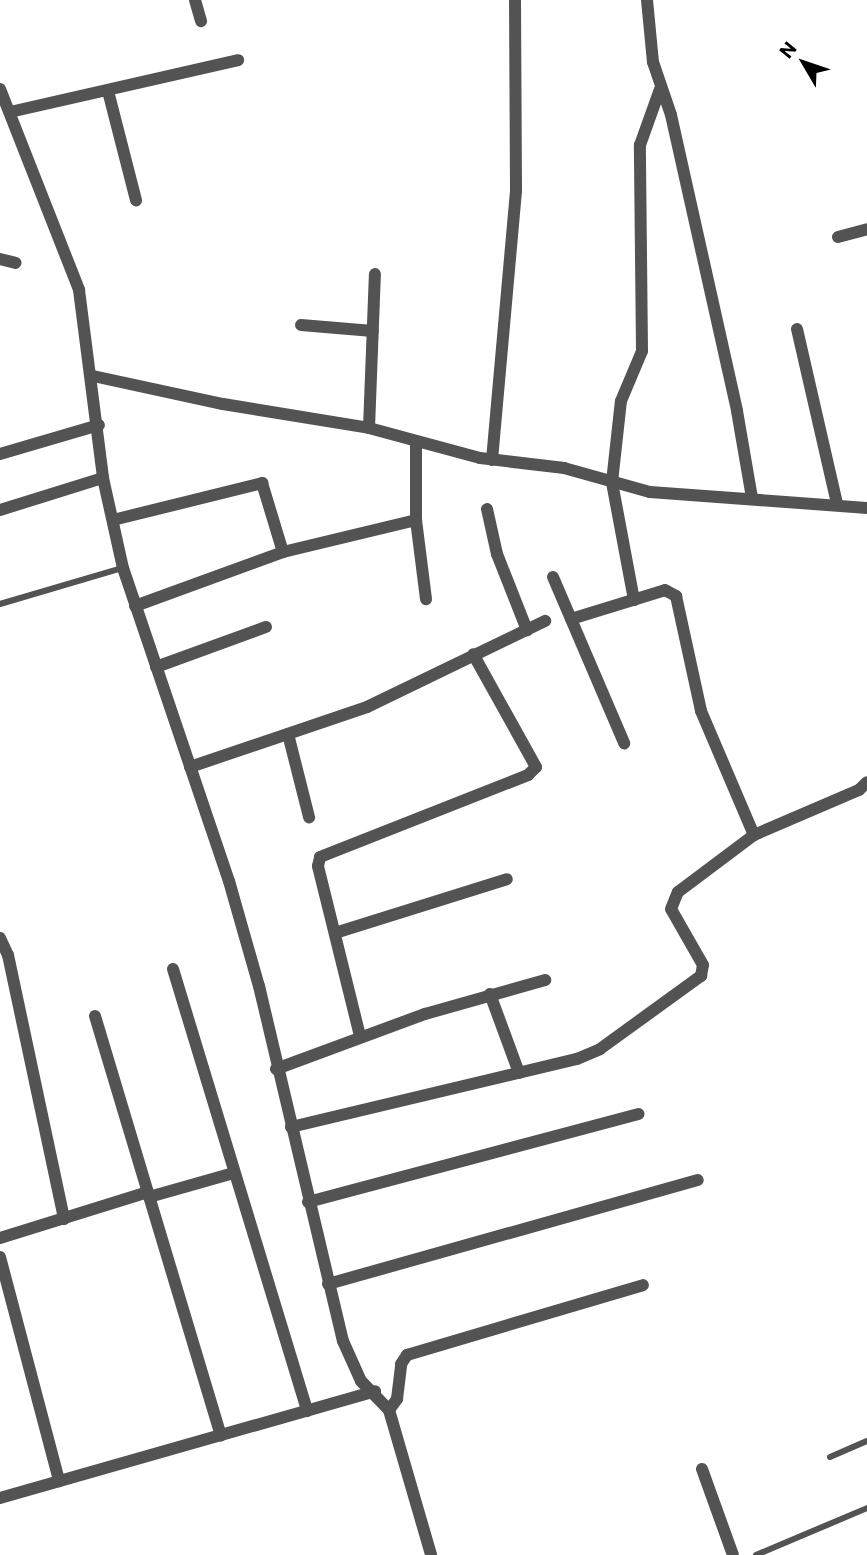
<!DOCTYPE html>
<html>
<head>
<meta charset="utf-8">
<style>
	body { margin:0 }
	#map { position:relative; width:867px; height:1555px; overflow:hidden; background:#fff; font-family:Commissioner,sans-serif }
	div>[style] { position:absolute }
	.service>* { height:6px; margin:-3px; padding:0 3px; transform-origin:3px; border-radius:3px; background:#535353 }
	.minor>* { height:12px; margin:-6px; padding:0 6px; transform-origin:6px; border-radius:6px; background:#535353 }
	span { translate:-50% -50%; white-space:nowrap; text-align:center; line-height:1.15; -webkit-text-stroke:6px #fff; paint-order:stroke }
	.north { position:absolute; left:769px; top:28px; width:70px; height:70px; -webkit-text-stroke:5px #fff; paint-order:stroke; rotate:309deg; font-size:19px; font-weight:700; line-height:28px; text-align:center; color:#000 }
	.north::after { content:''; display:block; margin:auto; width:24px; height:32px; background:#000; clip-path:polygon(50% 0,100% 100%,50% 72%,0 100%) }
</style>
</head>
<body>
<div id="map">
	<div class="service">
		<div style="left:0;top:604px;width:127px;rotate:-16.4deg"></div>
		<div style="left:830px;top:1457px;width:40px;rotate:-23.4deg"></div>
		<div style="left:756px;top:1555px;width:121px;rotate:-22.9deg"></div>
	</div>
	<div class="minor">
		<div style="left:195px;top:0;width:22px;rotate:74deg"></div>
		<div style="left:647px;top:0;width:62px;rotate:84.5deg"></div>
		<div style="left:653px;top:62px;width:56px;rotate:71.2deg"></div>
		<div style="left:671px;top:115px;width:303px;rotate:77.4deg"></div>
		<div style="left:737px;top:411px;width:88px;rotate:80.2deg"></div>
		<div style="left:0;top:89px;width:216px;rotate:68.5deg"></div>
		<div style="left:79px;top:290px;width:190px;rotate:82.7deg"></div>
		<div style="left:103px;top:478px;width:92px;rotate:77.5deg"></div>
		<div style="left:123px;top:568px;width:330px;rotate:71.3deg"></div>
		<div style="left:229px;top:881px;width:109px;rotate:74.1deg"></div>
		<div style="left:259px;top:986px;width:365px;rotate:76.7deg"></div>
		<div style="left:343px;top:1341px;width:44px;rotate:65.8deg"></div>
		<div style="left:361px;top:1381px;width:40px;rotate:46deg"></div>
		<div style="left:389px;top:1410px;width:151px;rotate:73.8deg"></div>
		<div style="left:108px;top:91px;width:113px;rotate:75.6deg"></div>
		<div style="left:10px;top:112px;width:234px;rotate:-12.8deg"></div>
		<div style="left:838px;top:237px;width:30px;rotate:-15deg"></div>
		<div style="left:0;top:259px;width:16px;rotate:14deg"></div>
		<div style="left:301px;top:325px;width:72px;rotate:4.8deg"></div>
		<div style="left:797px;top:329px;width:180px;rotate:77.1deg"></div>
		<div style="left:93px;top:376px;width:133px;rotate:12.2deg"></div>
		<div style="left:223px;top:404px;width:148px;rotate:9.3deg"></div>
		<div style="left:369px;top:428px;width:115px;rotate:15.1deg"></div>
		<div style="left:480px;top:458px;width:85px;rotate:6.8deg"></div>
		<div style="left:564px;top:468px;width:89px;rotate:15.6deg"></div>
		<div style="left:650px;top:492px;width:218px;rotate:4.2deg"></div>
		<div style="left:369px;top:428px;width:154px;rotate:-87.8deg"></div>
		<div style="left:416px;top:442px;width:78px;rotate:90deg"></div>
		<div style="left:416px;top:520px;width:80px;rotate:82.8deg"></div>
		<div style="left:0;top:454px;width:103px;rotate:-16.3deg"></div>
		<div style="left:492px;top:460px;width:270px;rotate:-84.9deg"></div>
		<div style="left:516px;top:191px;width:191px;rotate:-90.3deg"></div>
		<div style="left:487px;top:509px;width:46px;rotate:77.5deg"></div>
		<div style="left:497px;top:554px;width:82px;rotate:68.5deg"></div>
		<div style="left:0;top:510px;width:108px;rotate:-17.3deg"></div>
		<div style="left:113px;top:520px;width:154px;rotate:-13.9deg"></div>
		<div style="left:262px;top:483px;width:72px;rotate:73.1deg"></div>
		<div style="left:553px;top:577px;width:181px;rotate:66.8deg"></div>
		<div style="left:634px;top:600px;width:120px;rotate:-100.6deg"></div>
		<div style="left:612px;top:482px;width:81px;rotate:-83.7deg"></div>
		<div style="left:621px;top:401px;width:54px;rotate:-67.2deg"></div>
		<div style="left:642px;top:351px;width:206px;rotate:-90.6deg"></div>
		<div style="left:640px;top:145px;width:59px;rotate:-70.3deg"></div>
		<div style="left:135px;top:606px;width:158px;rotate:-20deg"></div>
		<div style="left:283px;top:552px;width:137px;rotate:-13.5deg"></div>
		<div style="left:571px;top:619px;width:98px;rotate:-17.1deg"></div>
		<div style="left:665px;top:590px;width:13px;rotate:29deg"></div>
		<div style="left:676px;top:596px;width:118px;rotate:77.7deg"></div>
		<div style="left:701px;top:711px;width:135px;rotate:66.9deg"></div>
		<div style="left:156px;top:667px;width:117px;rotate:-20deg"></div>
		<div style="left:288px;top:734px;width:86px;rotate:75.8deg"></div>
		<div style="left:190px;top:767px;width:187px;rotate:-18.7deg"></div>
		<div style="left:367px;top:707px;width:198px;rotate:-25.8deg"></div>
		<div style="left:335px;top:933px;width:180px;rotate:-17.4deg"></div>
		<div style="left:0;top:938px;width:19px;rotate:65deg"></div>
		<div style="left:8px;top:955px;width:270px;rotate:78deg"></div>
		<div style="left:173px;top:969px;width:462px;rotate:73.1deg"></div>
		<div style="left:490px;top:994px;width:84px;rotate:69.8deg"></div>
		<div style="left:95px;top:1016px;width:438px;rotate:73.3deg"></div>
		<div style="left:360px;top:1036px;width:175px;rotate:-103.9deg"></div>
		<div style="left:318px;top:866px;width:9px;rotate:-77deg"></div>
		<div style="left:320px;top:857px;width:224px;rotate:-21.5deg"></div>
		<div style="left:528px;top:775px;width:11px;rotate:-45deg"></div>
		<div style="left:536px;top:767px;width:129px;rotate:-119.1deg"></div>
		<div style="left:276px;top:1069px;width:159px;rotate:-20.3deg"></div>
		<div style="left:425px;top:1014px;width:125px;rotate:-15.8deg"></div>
		<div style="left:291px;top:1127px;width:294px;rotate:-13.4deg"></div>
		<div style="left:577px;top:1059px;width:25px;rotate:-23deg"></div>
		<div style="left:600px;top:1049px;width:125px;rotate:-35.9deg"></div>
		<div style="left:701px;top:976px;width:11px;rotate:-80deg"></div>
		<div style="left:703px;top:965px;width:64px;rotate:-119.7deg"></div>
		<div style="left:671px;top:909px;width:18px;rotate:-68deg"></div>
		<div style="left:678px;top:892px;width:95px;rotate:-36.9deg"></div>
		<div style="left:754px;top:835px;width:114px;rotate:-23.2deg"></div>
		<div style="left:859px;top:790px;width:11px;rotate:-45deg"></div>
		<div style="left:149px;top:1197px;width:88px;rotate:-15.8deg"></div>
		<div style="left:308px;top:1202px;width:342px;rotate:-14.9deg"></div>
		<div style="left:0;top:1238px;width:155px;rotate:-17.3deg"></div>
		<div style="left:0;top:1257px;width:232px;rotate:75.2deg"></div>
		<div style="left:328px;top:1284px;width:384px;rotate:-15.7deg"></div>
		<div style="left:389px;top:1410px;width:14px;rotate:-54deg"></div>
		<div style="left:397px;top:1399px;width:35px;rotate:-83deg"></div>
		<div style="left:401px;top:1364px;width:11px;rotate:-56deg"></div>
		<div style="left:407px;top:1355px;width:246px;rotate:-16.5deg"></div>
		<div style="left:702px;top:1469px;width:91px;rotate:70.2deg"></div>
		<div style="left:0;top:1498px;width:390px;rotate:-15.9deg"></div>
	</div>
	<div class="north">N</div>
</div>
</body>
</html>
